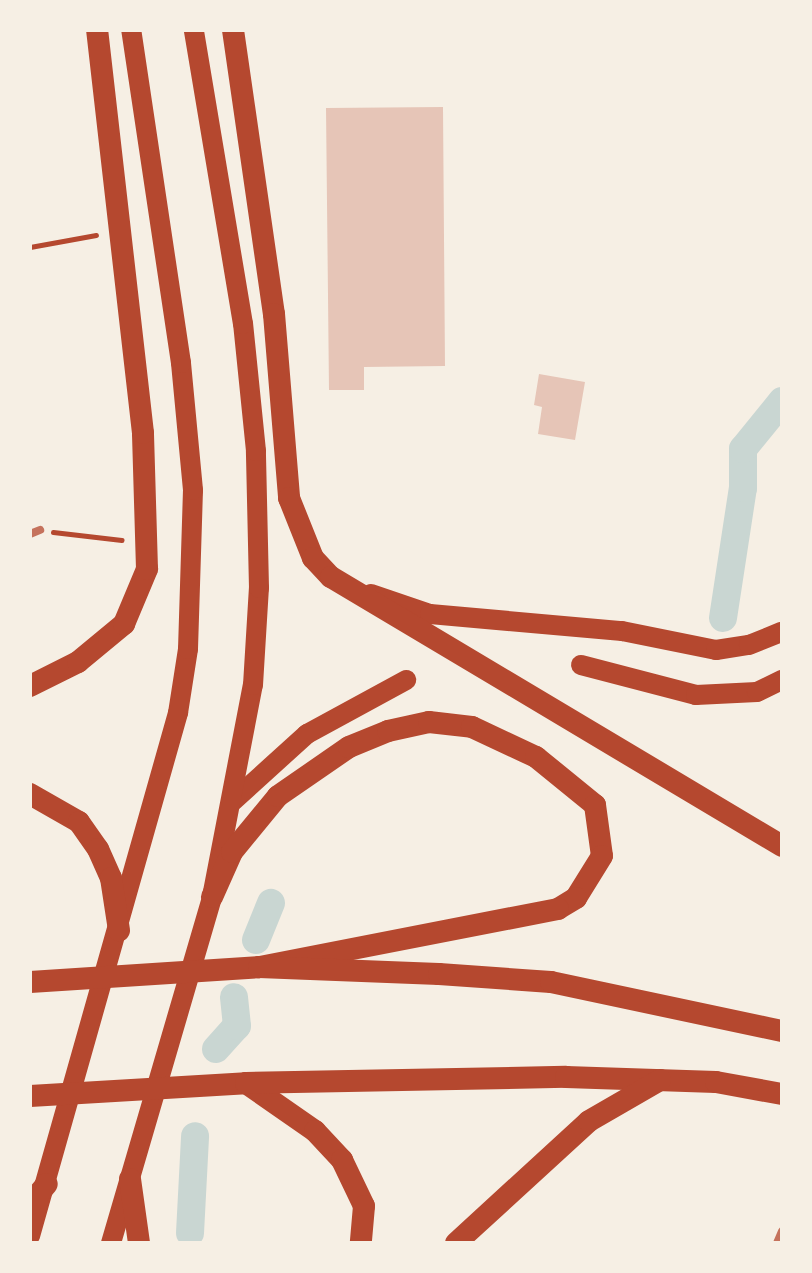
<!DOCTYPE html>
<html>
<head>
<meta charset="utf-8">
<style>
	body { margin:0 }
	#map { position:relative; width:812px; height:1273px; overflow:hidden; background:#f6efe4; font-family:Raleway,sans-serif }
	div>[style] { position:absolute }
	.canal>* { height:28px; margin:-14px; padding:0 14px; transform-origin:14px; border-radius:14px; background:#c9d6d2 }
	.building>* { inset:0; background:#e6c5b7 }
	.path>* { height:5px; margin:-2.5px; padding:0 2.5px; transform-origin:2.5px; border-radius:2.5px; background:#b5482f }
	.minor>* { height:8px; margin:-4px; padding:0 4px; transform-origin:4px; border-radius:4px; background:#c5725c }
	.primary>* { height:20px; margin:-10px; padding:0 10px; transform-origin:10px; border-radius:10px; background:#b5482f }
	.trunk>* { height:22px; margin:-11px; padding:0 11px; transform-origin:11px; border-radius:11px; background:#b5482f }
	span { translate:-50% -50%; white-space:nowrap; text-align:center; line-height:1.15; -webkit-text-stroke:7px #f6efe4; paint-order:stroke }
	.frame { position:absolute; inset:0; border:32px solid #f6efe4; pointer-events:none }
</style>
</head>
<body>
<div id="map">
	<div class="canal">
		<div style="left:723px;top:618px;width:132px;rotate:-81.3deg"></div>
		<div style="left:743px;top:488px;width:39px;rotate:-90deg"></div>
		<div style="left:743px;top:449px;width:62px;rotate:-50.9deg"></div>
		<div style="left:256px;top:940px;width:40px;rotate:-68deg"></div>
		<div style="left:216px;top:1049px;width:31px;rotate:-48deg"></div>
		<div style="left:237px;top:1026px;width:29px;rotate:-96deg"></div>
		<div style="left:190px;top:1233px;width:97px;rotate:-87deg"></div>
	</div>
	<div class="building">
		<div style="clip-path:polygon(443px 107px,445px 366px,364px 367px,364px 390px,329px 390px,326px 108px)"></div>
		<div style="clip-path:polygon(539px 374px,585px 382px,575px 440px,538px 434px,542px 407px,534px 405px)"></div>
	</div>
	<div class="path">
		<div style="left:30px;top:247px;width:67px;rotate:-10.3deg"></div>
		<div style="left:53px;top:532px;width:69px;rotate:6.6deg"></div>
	</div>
	<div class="minor">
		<div style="left:30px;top:534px;width:11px;rotate:-22deg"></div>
		<div style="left:777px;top:1243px;width:13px;rotate:-67deg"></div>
	</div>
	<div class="primary">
		<div style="left:371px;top:594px;width:62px;rotate:18.7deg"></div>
		<div style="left:430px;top:614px;width:193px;rotate:5.1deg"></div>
		<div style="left:622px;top:631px;width:96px;rotate:11.4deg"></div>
		<div style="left:716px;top:650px;width:33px;rotate:-9deg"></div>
		<div style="left:749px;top:645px;width:35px;rotate:-22deg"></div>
		<div style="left:581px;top:665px;width:119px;rotate:14.6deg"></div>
		<div style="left:696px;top:695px;width:61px;rotate:-2.8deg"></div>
		<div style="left:757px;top:692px;width:28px;rotate:-26deg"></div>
		<div style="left:233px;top:801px;width:100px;rotate:-42.2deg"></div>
		<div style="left:307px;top:734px;width:113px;rotate:-28.6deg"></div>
		<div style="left:30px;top:1236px;width:544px;rotate:-74.2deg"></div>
		<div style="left:178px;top:713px;width:65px;rotate:-81.1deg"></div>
		<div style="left:188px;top:649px;width:159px;rotate:-88.2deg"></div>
		<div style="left:193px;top:490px;width:128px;rotate:-95.4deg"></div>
		<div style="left:181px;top:363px;width:337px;rotate:-98.5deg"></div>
		<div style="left:111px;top:1243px;width:360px;rotate:-73.7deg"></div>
		<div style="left:212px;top:897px;width:216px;rotate:-79.1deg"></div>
		<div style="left:253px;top:685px;width:97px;rotate:-86.5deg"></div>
		<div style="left:259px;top:588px;width:137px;rotate:-91.3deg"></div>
		<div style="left:256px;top:451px;width:128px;rotate:-95.8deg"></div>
		<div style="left:243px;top:324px;width:298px;rotate:-99.5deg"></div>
	</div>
	<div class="trunk">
		<div style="left:233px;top:30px;width:287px;rotate:81.8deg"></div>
		<div style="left:274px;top:314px;width:185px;rotate:85.3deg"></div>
		<div style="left:289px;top:498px;width:65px;rotate:68.2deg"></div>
		<div style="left:313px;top:558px;width:26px;rotate:47deg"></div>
		<div style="left:331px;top:577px;width:525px;rotate:30.81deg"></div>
		<div style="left:30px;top:686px;width:54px;rotate:-26.6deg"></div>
		<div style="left:78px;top:662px;width:60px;rotate:-39.6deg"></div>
		<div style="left:124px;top:624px;width:60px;rotate:-67.3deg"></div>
		<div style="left:147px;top:569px;width:136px;rotate:-91.7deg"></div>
		<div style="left:143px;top:433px;width:406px;rotate:-96.5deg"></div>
		<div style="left:30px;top:794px;width:56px;rotate:29.7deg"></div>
		<div style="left:79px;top:822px;width:33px;rotate:55deg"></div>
		<div style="left:98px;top:849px;width:32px;rotate:66deg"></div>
		<div style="left:111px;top:878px;width:53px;rotate:81.3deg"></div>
		<div style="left:212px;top:897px;width:49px;rotate:-66deg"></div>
		<div style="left:232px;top:852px;width:72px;rotate:-50.6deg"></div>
		<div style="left:278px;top:796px;width:86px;rotate:-34.6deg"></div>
		<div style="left:349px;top:747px;width:42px;rotate:-22.3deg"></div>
		<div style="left:388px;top:731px;width:42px;rotate:-12.4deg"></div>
		<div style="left:429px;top:722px;width:43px;rotate:6.6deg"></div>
		<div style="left:472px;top:727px;width:71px;rotate:25.1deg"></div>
		<div style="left:536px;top:757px;width:76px;rotate:39.1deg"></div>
		<div style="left:595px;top:805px;width:51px;rotate:82.2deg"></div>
		<div style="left:602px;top:856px;width:49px;rotate:121.8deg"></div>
		<div style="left:576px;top:898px;width:21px;rotate:149deg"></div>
		<div style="left:558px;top:909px;width:305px;rotate:169deg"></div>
		<div style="left:30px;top:982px;width:229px;rotate:-3.7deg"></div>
		<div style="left:259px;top:967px;width:180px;rotate:2.2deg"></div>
		<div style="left:439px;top:974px;width:112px;rotate:4.1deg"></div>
		<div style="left:551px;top:982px;width:236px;rotate:12deg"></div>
		<div style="left:246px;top:1083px;width:84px;rotate:34.8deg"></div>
		<div style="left:315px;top:1131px;width:40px;rotate:47deg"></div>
		<div style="left:342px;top:1160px;width:51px;rotate:64.4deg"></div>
		<div style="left:364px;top:1206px;width:37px;rotate:95deg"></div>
		<div style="left:30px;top:1096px;width:216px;rotate:-3.4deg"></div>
		<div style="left:246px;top:1083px;width:320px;rotate:-1.1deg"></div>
		<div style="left:566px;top:1077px;width:150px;rotate:1.9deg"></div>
		<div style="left:716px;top:1082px;width:67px;rotate:10.3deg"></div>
		<div style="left:130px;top:1179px;width:65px;rotate:82deg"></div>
		<div style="left:30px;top:1204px;width:26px;rotate:-50deg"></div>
		<div style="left:456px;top:1243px;width:180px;rotate:-42.5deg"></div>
		<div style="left:589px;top:1121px;width:82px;rotate:-30deg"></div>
	</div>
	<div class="frame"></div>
</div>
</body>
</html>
